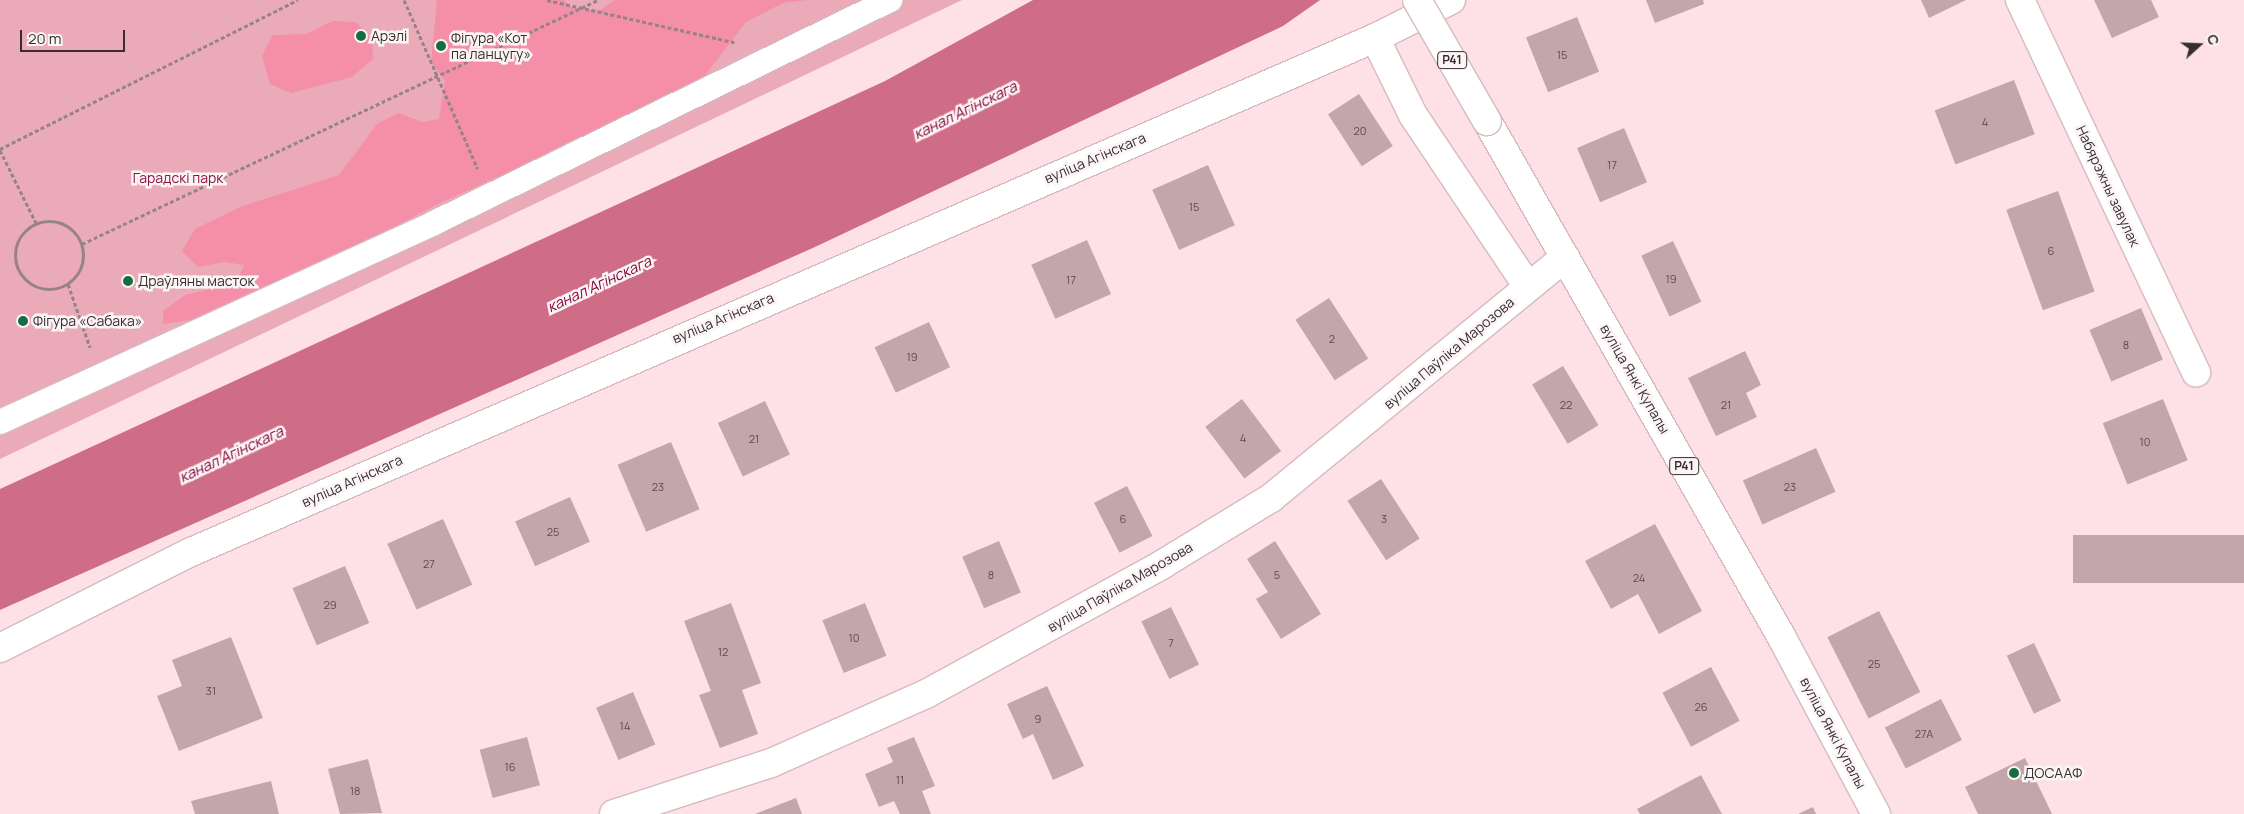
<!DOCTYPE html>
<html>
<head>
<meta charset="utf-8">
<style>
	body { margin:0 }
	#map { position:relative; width:2244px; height:814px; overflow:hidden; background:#fee1e7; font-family:Manrope,sans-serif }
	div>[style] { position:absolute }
	.green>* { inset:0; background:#eaaab8 }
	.forest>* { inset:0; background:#f58fa8 }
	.water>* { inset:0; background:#cf6d86 }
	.building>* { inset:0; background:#c2a6ac; transform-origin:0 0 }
	.path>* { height:3px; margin-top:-1.5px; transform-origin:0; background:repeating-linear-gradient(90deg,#978387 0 4px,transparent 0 6.5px) }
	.path>.ring { margin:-1.5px; padding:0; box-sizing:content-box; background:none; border:3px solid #978387; border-radius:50% }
	.roads { filter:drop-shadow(1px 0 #d6bac0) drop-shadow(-1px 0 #d6bac0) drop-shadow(0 1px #d6bac0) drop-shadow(0 -1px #d6bac0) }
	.pedestrian>* { height:24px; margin:-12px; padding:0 12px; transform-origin:12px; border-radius:12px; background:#fff }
	.minor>* { height:28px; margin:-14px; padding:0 14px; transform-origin:14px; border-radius:14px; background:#fff }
	.primary>* { height:28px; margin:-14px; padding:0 14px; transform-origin:14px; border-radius:14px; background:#fff }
	.bridges { filter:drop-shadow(1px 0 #d6bac0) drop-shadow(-1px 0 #d6bac0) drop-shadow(0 1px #d6bac0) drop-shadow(0 -1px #d6bac0) }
	.primary-bridge>* { height:28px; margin:-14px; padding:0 14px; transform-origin:14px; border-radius:14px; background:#fff }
	.dots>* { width:14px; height:14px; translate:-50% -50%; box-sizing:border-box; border:2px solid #fbf5f6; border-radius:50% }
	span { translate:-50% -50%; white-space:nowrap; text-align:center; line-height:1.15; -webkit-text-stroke:5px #fbf5f6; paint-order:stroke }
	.number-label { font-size:11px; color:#5a4b4e }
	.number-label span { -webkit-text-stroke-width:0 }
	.shield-label span { padding:1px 4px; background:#fbf5f6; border:1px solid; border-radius:4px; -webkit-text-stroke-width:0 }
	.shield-label { font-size:12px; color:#382d2f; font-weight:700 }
	.poi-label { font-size:14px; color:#382d2f }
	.left { translate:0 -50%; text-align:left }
	.street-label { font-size:14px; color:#382d2f }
	.park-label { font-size:14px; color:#8d1443 }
	.water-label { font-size:15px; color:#84053c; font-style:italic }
	.north { position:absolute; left:2174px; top:20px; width:50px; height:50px; -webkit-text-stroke:4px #fbf5f6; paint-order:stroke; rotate:70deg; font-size:14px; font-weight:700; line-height:20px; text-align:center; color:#382d2f }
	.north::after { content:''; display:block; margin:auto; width:18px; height:22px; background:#382d2f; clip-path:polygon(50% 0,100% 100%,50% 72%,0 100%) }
	.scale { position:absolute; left:20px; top:30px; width:105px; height:22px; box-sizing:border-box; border:2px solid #382d2f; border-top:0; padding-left:6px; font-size:15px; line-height:18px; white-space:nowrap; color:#382d2f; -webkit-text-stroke:4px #fbf5f6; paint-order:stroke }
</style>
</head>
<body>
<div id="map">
	<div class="green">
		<div style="clip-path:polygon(0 0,962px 0,0 459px)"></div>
	</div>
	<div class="forest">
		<div style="clip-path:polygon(437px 0,564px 0,571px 7px,600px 10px,615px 0,806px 0,783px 3px,746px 22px,697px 86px,436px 205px,282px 286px,191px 320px,163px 324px,163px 311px,185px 295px,236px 283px,244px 265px,225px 262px,198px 267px,182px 251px,195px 229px,240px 207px,339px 175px,378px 123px,399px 113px,422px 122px,439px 119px,445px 81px,431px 62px)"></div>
		<div style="clip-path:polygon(333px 21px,356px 22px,372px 40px,373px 59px,352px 77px,291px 93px,270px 84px,262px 56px,273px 35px,306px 34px)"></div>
	</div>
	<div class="water">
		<div style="clip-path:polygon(1033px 0,1320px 0,1283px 26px,815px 247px,0 610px,0 489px,885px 81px)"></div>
	</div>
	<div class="building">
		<div style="clip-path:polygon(1646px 0,1703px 0,1704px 4px,1655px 23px)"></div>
		<div style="clip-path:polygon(1921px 0,1966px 0,1929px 18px)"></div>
		<div style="clip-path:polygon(2094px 0,2151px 0,2159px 17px,2112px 38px)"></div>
		<div style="left:1577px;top:17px;width:59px;height:55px;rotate:68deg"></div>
		<div style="left:2014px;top:80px;width:58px;height:85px;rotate:69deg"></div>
		<div style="left:1359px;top:94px;width:62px;height:37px;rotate:57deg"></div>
		<div style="left:1624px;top:128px;width:59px;height:51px;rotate:67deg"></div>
		<div style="left:1208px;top:165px;width:66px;height:61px;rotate:66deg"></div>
		<div style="left:2058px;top:191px;width:107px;height:55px;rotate:70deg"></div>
		<div style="left:1087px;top:240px;width:59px;height:61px;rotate:66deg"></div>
		<div style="left:1673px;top:241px;width:67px;height:35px;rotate:65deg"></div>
		<div style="left:1329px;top:298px;width:72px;height:40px;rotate:57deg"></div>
		<div style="left:2141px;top:308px;width:56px;height:56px;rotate:67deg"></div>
		<div style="left:929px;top:322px;width:50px;height:60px;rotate:65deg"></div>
		<div style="clip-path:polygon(1745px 351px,1761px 385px,1746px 393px,1757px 417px,1716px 436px,1688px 378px)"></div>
		<div style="left:1563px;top:366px;width:69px;height:36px;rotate:59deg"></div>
		<div style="left:1242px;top:399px;width:65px;height:46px;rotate:53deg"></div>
		<div style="left:2163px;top:399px;width:66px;height:65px;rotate:68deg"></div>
		<div style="left:765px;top:401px;width:59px;height:52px;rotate:65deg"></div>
		<div style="left:671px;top:442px;width:73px;height:58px;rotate:67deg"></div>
		<div style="left:1816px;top:448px;width:48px;height:80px;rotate:66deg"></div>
		<div style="left:1381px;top:479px;width:71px;height:40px;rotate:57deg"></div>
		<div style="left:1127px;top:486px;width:56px;height:37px;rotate:63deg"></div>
		<div style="left:570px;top:497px;width:49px;height:60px;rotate:66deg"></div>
		<div style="left:443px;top:519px;width:72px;height:61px;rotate:66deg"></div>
		<div style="clip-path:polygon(1655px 524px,1702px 611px,1659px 634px,1638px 594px,1611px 609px,1585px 561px)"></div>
		<div style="left:2244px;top:535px;width:48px;height:171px;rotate:90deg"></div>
		<div style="left:999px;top:541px;width:56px;height:40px;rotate:67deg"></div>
		<div style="clip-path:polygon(1275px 541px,1321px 614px,1281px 639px,1256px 599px,1268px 592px,1247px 559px)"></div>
		<div style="left:345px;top:566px;width:62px;height:57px;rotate:67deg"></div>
		<div style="clip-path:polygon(731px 603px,761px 683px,742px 690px,758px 734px,720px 748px,699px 695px,711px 691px,684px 621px)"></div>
		<div style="left:865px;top:603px;width:57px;height:46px;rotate:68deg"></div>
		<div style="left:1171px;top:607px;width:64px;height:33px;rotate:64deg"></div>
		<div style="left:1879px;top:611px;width:91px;height:58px;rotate:63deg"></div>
		<div style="clip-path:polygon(231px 637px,263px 718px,179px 751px,157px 696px,182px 686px,172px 660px)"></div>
		<div style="left:2034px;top:643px;width:64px;height:30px;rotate:65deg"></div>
		<div style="left:1711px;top:667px;width:61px;height:55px;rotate:62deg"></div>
		<div style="clip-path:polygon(1047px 686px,1084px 766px,1053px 780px,1033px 734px,1023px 739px,1007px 704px)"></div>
		<div style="left:633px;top:692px;width:57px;height:40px;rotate:67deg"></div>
		<div style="left:1941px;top:699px;width:46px;height:63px;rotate:63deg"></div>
		<div style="left:527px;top:737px;width:50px;height:49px;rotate:75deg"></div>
		<div style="clip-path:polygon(914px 737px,935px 786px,922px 791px,931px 814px,900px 814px,894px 801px,879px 807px,865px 774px,893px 762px,887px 748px)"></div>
		<div style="clip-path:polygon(2025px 758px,2052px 814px,1978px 814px,1965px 787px)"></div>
		<div style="clip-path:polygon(368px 759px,382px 813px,340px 814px,328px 769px)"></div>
		<div style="clip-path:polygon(1701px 775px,1722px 814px,1640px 814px,1637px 809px)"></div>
		<div style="clip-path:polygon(271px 781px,279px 814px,195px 814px,191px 801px)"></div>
		<div style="clip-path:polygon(796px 798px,802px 814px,755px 814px)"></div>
		<div style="clip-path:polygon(1813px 807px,1816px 814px,1798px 814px)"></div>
	</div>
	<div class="path">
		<div style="left:404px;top:0;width:184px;rotate:66.4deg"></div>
		<div style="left:547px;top:0;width:192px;rotate:12.7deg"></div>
		<div style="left:0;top:149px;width:333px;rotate:-26.6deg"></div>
		<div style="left:0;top:150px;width:81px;rotate:63.7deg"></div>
		<div class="ring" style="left:15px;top:221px;width:65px;height:65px"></div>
		<div style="left:82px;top:244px;width:571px;rotate:-25.31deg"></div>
		<div style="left:68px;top:284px;width:67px;rotate:70.8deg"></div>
	</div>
	<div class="roads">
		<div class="pedestrian">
			<div style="left:0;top:422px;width:477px;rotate:-24.6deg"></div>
			<div style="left:434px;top:223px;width:508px;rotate:-26.06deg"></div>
		</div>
		<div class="minor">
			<div style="left:2020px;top:0;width:412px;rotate:64.7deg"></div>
			<div style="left:1375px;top:38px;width:86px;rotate:63.7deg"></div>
			<div style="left:1413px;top:115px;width:207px;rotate:56.2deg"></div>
			<div style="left:0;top:648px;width:214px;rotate:-26.7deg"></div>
			<div style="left:191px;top:552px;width:1291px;rotate:-23.47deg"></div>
			<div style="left:1375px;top:38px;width:85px;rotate:-26.6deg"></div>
			<div style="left:614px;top:814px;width:165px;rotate:-18deg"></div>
			<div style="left:771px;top:763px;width:170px;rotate:-24deg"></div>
			<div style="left:926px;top:694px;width:270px;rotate:-28.7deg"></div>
			<div style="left:1163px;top:564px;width:127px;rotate:-31.4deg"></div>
			<div style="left:1271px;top:498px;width:380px;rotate:-39.3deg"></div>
		</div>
		<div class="primary">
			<div style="left:1487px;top:121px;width:593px;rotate:60.28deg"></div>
			<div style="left:1781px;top:636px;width:202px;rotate:61.9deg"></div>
		</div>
	</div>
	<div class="bridges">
		<div class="primary-bridge">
			<div style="left:1417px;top:0;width:140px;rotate:60deg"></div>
		</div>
	</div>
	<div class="dots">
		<div style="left:361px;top:36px;background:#166d3f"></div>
		<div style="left:441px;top:46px;background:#166d3f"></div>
		<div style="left:128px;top:281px;background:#166d3f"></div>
		<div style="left:23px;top:321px;background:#166d3f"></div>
		<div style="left:2014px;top:773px;background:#166d3f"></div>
	</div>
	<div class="number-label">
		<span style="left:1562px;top:55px">15</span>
		<span style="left:1985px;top:122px">4</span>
		<span style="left:1360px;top:131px">20</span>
		<span style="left:1612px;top:165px">17</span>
		<span style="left:1194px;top:207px">15</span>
		<span style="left:2051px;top:251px">6</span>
		<span style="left:1671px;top:279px">19</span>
		<span style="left:1071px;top:280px">17</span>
		<span style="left:1332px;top:339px">2</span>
		<span style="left:2126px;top:345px">8</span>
		<span style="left:912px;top:357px">19</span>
		<span style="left:1566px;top:405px">22</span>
		<span style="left:1726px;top:405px">21</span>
		<span style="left:1243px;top:438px">4</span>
		<span style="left:754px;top:439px">21</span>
		<span style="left:2145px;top:442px">10</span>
		<span style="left:658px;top:487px">23</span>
		<span style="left:1790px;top:487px">23</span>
		<span style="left:1123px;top:519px">6</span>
		<span style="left:1384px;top:519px">3</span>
		<span style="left:553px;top:532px">25</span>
		<span style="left:429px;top:564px">27</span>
		<span style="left:991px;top:575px">8</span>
		<span style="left:1277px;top:575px">5</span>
		<span style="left:1639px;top:578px">24</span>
		<span style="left:330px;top:605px">29</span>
		<span style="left:854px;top:638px">10</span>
		<span style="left:1171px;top:643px">7</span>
		<span style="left:723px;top:652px">12</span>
		<span style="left:1874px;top:664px">25</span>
		<span style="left:211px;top:691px">31</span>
		<span style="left:1701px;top:707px">26</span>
		<span style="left:1038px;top:719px">9</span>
		<span style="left:625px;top:726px">14</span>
		<span style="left:1924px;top:734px">27А</span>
		<span style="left:510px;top:767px">16</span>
		<span style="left:900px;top:780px">11</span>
		<span style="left:355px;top:791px">18</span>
	</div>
	<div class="shield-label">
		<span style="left:1452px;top:60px">Р41</span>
		<span style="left:1684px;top:466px">Р41</span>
	</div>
	<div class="poi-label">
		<span class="left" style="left:371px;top:36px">Арэлі</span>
		<span class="left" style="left:451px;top:46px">Фігура «Кот<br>па ланцугу»</span>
		<span class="left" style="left:138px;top:281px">Драўляны масток</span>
		<span class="left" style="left:33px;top:321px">Фігура «Сабака»</span>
		<span class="left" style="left:2024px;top:773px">ДОСААФ</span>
	</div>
	<div class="street-label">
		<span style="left:1095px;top:158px;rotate:-23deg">вуліца Агінскага</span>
		<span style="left:2108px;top:186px;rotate:65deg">Набярэжны завулак</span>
		<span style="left:723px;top:318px;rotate:-23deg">вуліца Агінскага</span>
		<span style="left:1449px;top:353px;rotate:-40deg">вуліца Паўліка Марозова</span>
		<span style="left:1635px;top:379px;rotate:60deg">вуліца Янкі Купалы</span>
		<span style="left:352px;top:481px;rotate:-24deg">вуліца Агінскага</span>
		<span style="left:1120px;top:587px;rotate:-30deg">вуліца Паўліка Марозова</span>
		<span style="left:1833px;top:733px;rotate:62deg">вуліца Янкі Купалы</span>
	</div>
	<div class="park-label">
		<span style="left:178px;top:178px">Гарадскі парк</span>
	</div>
	<div class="water-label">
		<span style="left:965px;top:110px;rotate:-26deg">канал Агінскага</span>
		<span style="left:599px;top:284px;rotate:-25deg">канал Агінскага</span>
		<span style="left:231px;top:454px;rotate:-25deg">канал Агінскага</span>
	</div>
	<div class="north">С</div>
	<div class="scale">20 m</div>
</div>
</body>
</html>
